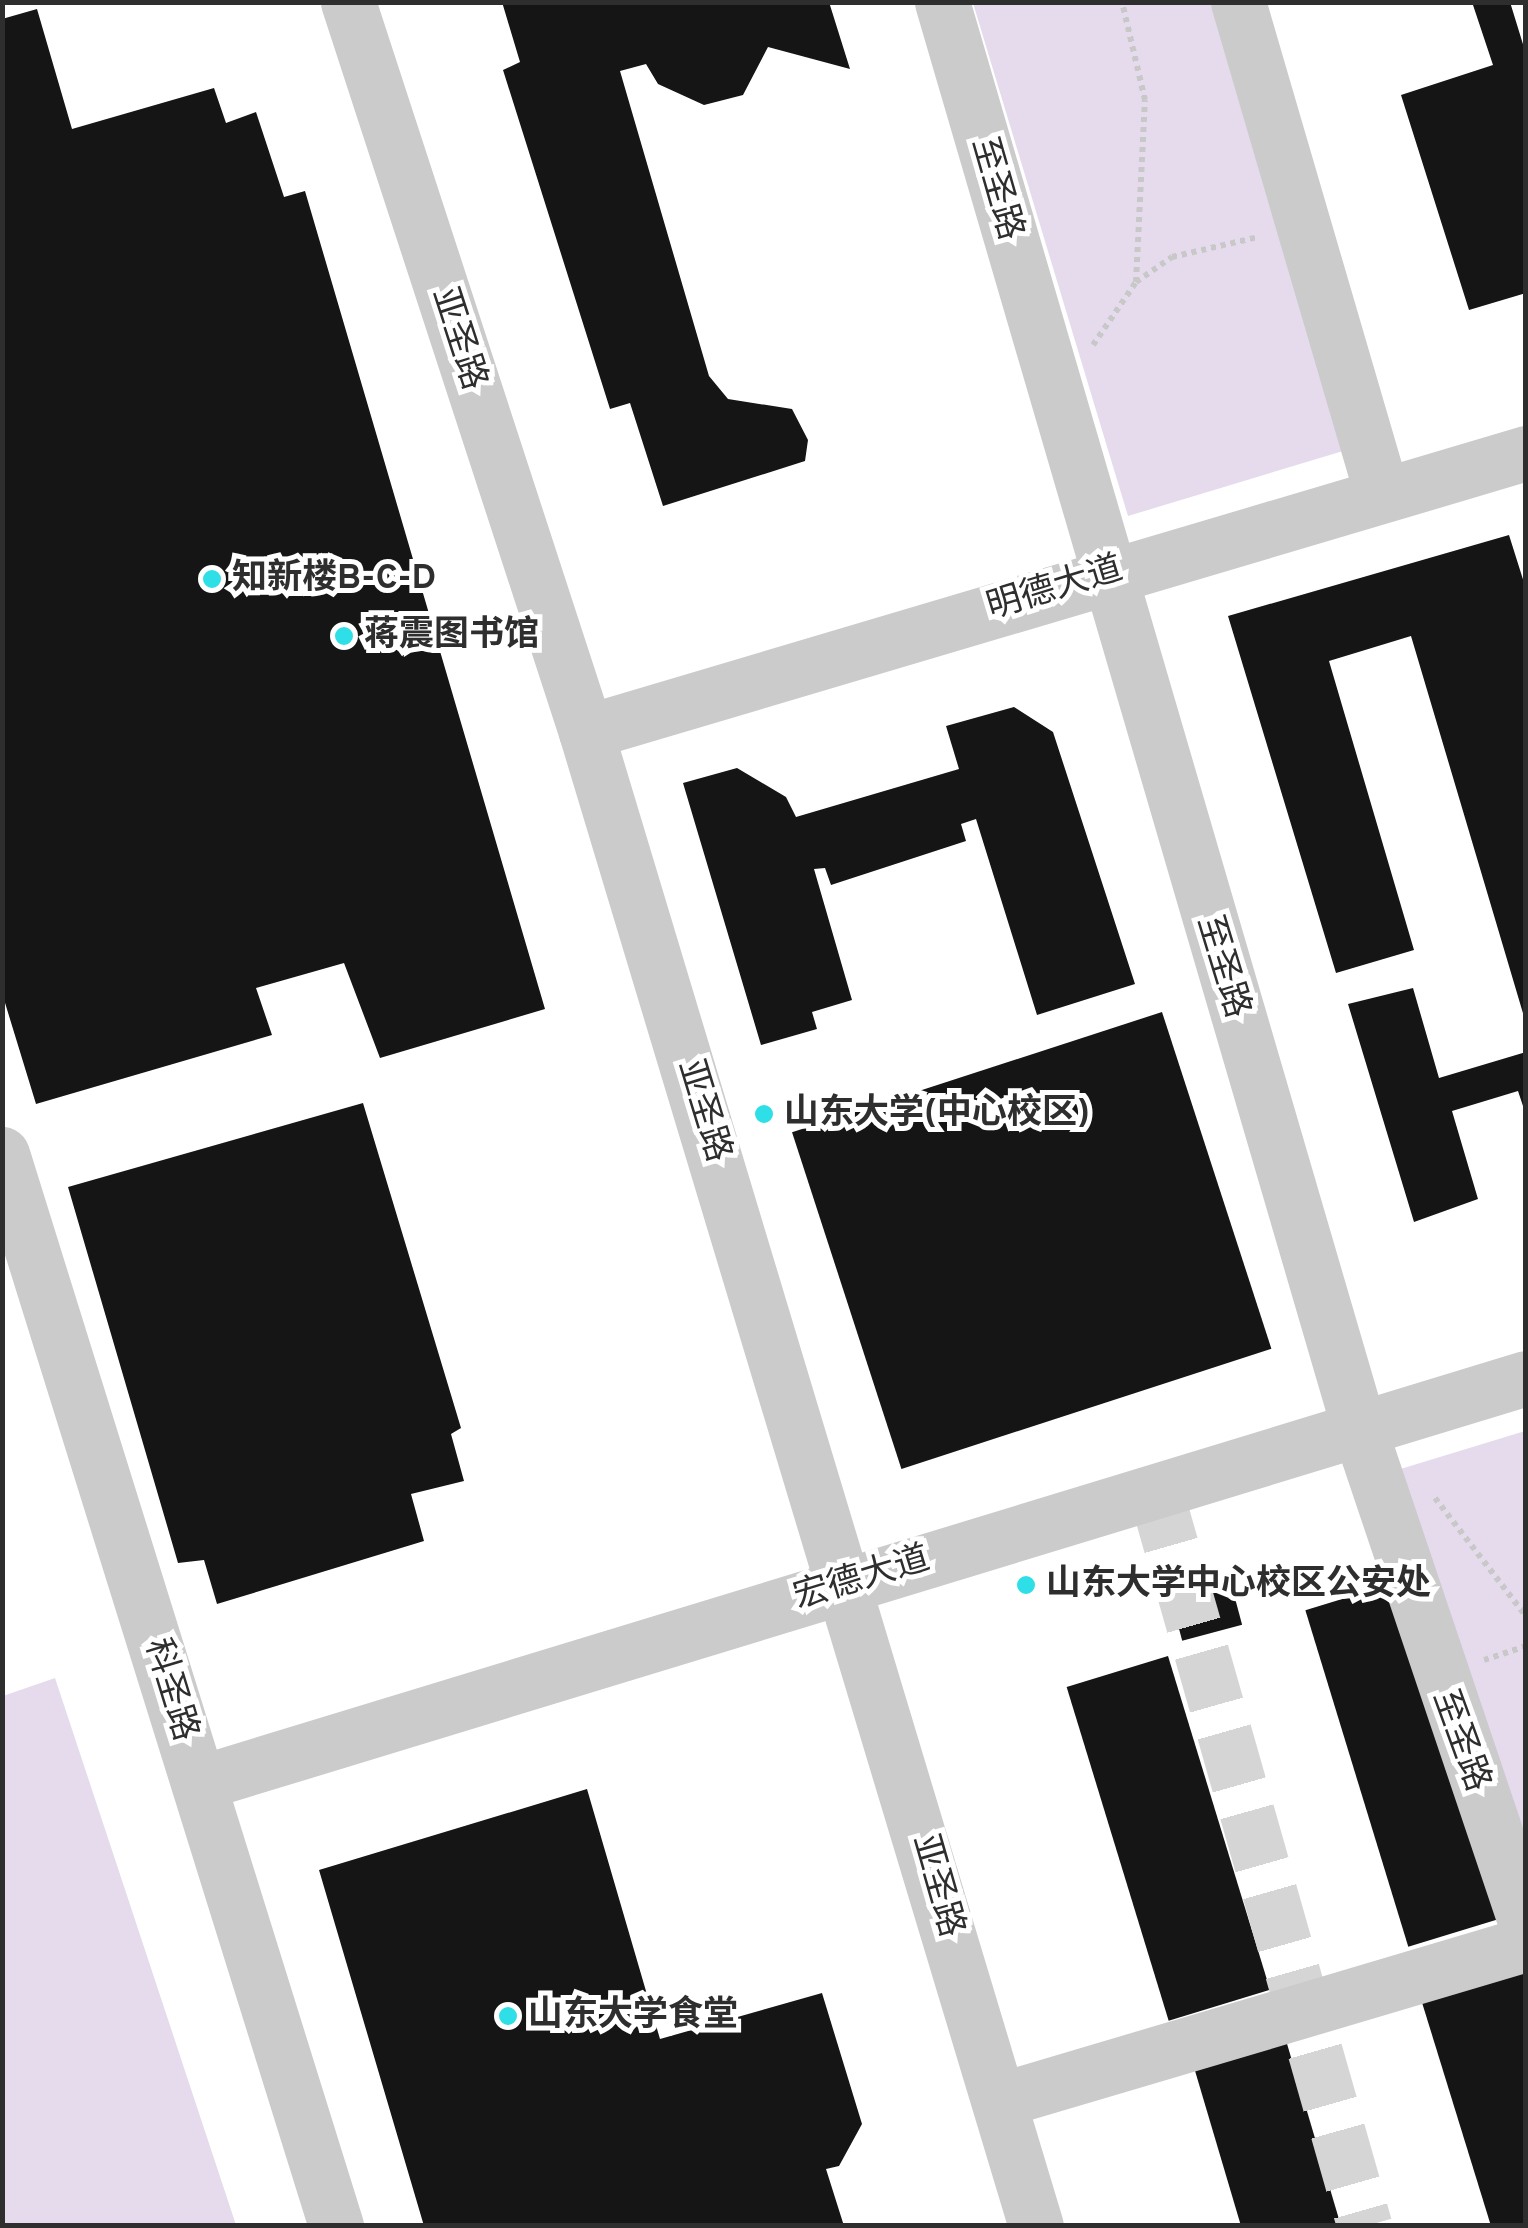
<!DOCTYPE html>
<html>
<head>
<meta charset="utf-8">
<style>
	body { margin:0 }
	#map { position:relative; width:1528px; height:2228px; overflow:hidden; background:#fff; font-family:Overpass,"Noto Sans SC",sans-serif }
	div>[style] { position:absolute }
	.green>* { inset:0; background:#e5dbec }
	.building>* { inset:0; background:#151515; transform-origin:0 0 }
	.minor-tunnel>* { height:55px; margin-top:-27.5px; transform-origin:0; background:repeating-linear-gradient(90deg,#d5d5d5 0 55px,transparent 0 83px) }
	.path>* { height:6px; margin-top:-3px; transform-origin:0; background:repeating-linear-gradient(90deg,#c8c8c8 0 5px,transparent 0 10px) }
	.minor>* { height:55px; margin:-27.5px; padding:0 27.5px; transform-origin:27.5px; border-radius:27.5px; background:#cbcbcb }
	.dots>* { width:28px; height:28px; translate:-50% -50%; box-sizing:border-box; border:5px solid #fff; border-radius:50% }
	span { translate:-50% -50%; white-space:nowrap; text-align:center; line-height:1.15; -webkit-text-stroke:10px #fff; paint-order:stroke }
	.street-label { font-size:35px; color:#2e2e2e }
	.poi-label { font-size:35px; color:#2e2e2e; font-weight:700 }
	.left { translate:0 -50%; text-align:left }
	.frame { position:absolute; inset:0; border:5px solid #2e2e2e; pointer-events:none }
</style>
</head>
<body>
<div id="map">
	<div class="green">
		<div style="clip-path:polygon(973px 3px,1216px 3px,1343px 451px,1128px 516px)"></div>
		<div style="clip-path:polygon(1525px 1431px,1525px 1897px,1394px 1471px)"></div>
		<div style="clip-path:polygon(55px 1678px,236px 2225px,3px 2225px,3px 1696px)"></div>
	</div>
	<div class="building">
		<div style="clip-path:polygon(502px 2px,829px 2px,850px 69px,768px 47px,743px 95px,704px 105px,658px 84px,646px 64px,620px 71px,709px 376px,728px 399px,792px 409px,808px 440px,805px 461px,663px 506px,630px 403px,610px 409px,503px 70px,520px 62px)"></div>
		<div style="clip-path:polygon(1472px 2px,1510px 2px,1526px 54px,1526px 293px,1469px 310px,1401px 95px,1493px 65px)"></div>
		<div style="clip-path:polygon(37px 9px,72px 129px,214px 88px,226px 123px,256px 112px,284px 197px,305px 191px,545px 1009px,380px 1058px,344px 963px,256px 988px,272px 1035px,36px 1104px,2px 993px,2px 19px)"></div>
		<div style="clip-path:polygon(1509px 535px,1526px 589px,1525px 1020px,1411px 636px,1329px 661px,1414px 950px,1336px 973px,1228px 616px)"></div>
		<div style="clip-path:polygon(1014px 707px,1053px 732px,1135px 984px,1037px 1015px,976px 819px,961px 824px,966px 841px,831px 885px,825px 868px,814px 869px,852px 1000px,812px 1012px,817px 1029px,761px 1045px,683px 783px,737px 768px,786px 797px,796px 817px,959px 769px,946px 726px)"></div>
		<div style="clip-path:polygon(1413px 988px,1439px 1078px,1526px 1052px,1526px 1115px,1518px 1091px,1452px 1111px,1478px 1199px,1414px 1222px,1348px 1004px)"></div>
		<div style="left:1162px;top:1012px;width:354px;height:389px;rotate:72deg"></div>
		<div style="clip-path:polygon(363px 1103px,461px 1428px,451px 1434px,464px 1481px,411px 1494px,424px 1541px,217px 1604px,204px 1560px,178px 1563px,68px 1187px)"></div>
		<div style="left:1401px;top:1581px;width:352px;height:100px;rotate:73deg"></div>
		<div style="left:1232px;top:1587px;width:39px;height:62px;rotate:75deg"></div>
		<div style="left:1168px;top:1656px;width:349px;height:106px;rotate:73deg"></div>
		<div style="clip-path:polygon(587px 1789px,660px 2039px,822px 1993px,862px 2124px,839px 2166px,826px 2169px,844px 2226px,424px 2226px,319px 1870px)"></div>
		<div style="clip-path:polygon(1526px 1971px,1526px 2226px,1491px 2226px,1420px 1996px)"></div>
		<div style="clip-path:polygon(1285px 2037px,1341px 2226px,1241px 2226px,1193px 2064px)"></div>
	</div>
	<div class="minor-tunnel">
		<div style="left:1156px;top:1492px;width:763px;rotate:74.11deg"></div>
	</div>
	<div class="path">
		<div style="left:1136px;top:282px;width:44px;rotate:-34.8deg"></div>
		<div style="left:1172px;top:257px;width:88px;rotate:-13.1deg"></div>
		<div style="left:1093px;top:345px;width:76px;rotate:-55.7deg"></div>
		<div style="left:1136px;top:282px;width:182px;rotate:-87.2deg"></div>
		<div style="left:1145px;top:100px;width:101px;rotate:-103.2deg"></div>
		<div style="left:1435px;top:1498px;width:149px;rotate:52.4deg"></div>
		<div style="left:1484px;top:1660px;width:44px;rotate:-18.4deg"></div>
	</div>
	<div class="minor">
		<div style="left:348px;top:2px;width:768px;rotate:71.94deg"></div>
		<div style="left:586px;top:732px;width:1560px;rotate:73.24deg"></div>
		<div style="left:942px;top:2px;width:1486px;rotate:73.7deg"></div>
		<div style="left:1359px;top:1428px;width:523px;rotate:71.39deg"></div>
		<div style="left:1238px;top:2px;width:509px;rotate:73.7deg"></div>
		<div style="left:586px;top:732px;width:981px;rotate:-16.53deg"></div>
		<div style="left:2px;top:1154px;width:1123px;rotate:72.69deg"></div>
		<div style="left:199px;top:1783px;width:1387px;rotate:-16.97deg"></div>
		<div style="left:1000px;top:2100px;width:549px;rotate:-16.52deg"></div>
	</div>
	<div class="dots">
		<div style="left:212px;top:579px;background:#2edfe7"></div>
		<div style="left:344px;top:636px;background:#2edfe7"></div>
		<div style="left:764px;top:1114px;background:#2edfe7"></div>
		<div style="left:1026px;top:1585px;background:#2edfe7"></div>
		<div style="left:508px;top:2016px;background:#2edfe7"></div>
	</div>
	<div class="street-label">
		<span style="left:996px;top:189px;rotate:74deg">至圣路</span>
		<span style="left:458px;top:339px;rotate:72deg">亚圣路</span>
		<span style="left:1055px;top:589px;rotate:-17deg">明德大道</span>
		<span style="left:1222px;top:967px;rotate:73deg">至圣路</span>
		<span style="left:703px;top:1111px;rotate:73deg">亚圣路</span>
		<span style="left:862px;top:1579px;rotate:-17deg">宏德大道</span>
		<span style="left:170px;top:1690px;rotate:73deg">科圣路</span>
		<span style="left:1460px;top:1741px;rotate:70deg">至圣路</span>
		<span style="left:937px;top:1886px;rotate:74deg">亚圣路</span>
	</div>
	<div class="poi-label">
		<span class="left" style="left:232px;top:579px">知新楼B-C-D</span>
		<span class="left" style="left:364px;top:636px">蒋震图书馆</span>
		<span class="left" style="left:784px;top:1114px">山东大学(中心校区)</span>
		<span class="left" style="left:1046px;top:1585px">山东大学中心校区公安处</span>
		<span class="left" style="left:528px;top:2016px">山东大学食堂</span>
	</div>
	<div class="frame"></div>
</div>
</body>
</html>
